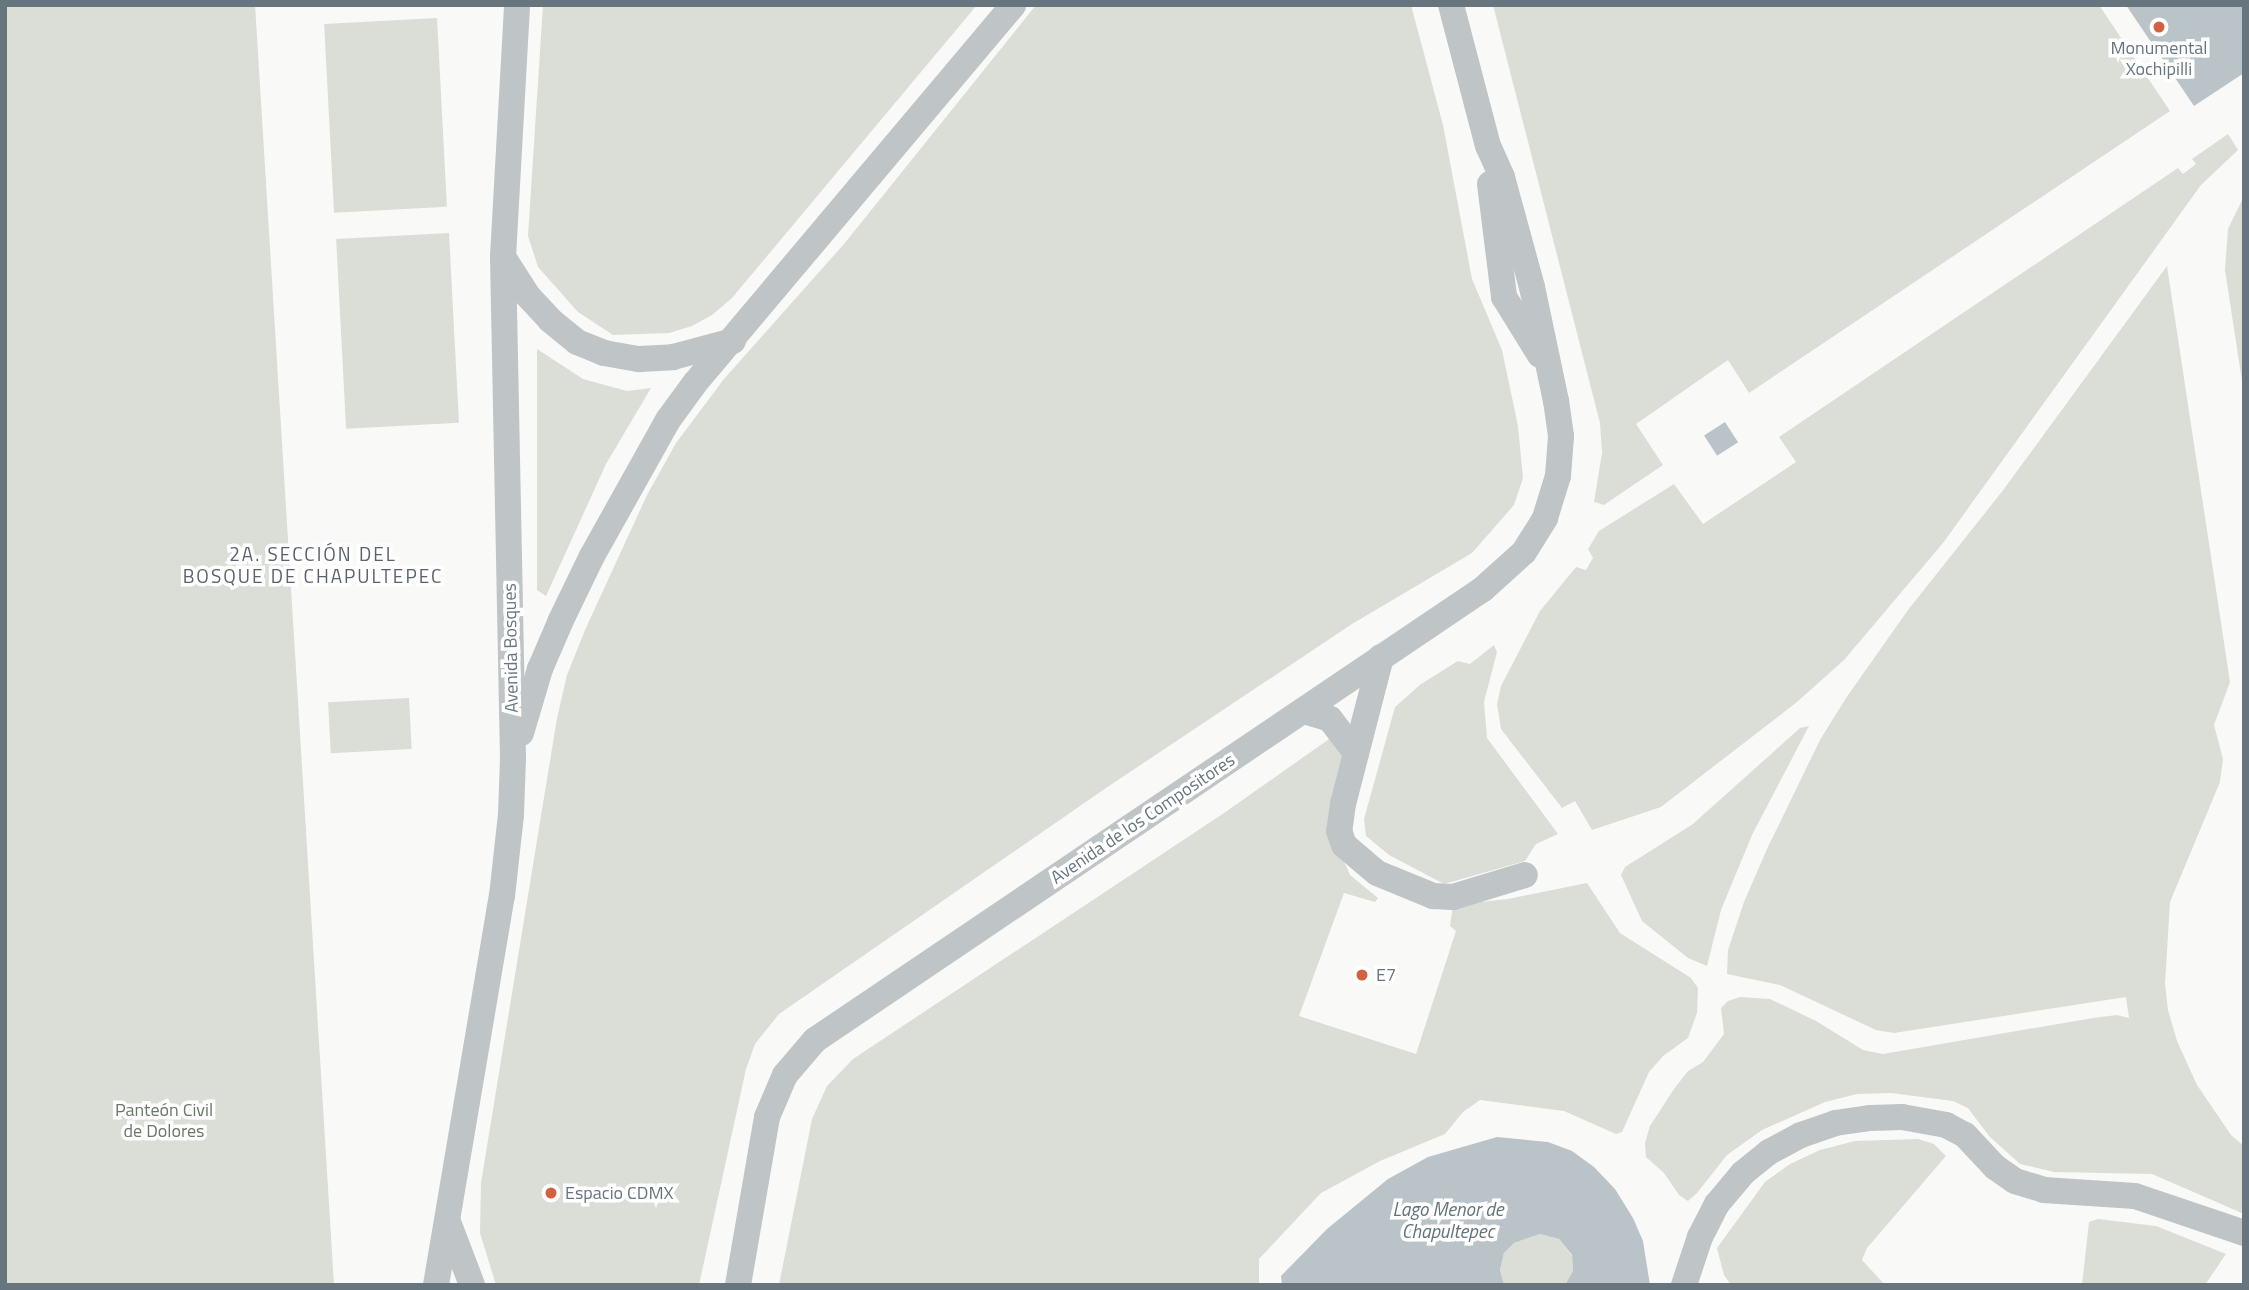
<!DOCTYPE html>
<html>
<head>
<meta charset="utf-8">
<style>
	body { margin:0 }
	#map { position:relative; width:2249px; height:1290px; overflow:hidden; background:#f9f9f8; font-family:"Titillium Web",sans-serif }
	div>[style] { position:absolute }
	.green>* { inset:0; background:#daded7; transform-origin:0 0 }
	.water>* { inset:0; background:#bac4c8; transform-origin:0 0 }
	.minor>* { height:26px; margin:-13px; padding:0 13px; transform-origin:13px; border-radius:13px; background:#bfc4c7 }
	.dots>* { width:19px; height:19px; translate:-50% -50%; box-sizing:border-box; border:4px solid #fff; border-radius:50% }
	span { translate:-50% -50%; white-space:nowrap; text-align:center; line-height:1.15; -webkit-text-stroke:7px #fff; paint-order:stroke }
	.poi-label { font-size:18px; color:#67757f }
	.left { translate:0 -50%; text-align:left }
	.street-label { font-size:18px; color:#67757f }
	.park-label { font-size:18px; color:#697866 }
	.neighbourhood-label { font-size:19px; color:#59636b; letter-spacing:2px }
	.water-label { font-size:19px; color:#627379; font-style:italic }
	.frame { position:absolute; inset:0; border:7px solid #67757f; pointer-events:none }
</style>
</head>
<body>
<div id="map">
	<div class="green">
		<div style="clip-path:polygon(5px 5px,255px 5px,334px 1285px,5px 1285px)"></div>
		<div style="clip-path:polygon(543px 5px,977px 5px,732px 298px,712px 315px,692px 326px,669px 333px,613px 335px,578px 312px,538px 267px,528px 236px)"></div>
		<div style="clip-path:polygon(1036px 5px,1411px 5px,1443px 125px,1472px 279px,1502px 350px,1518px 426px,1523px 478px,1514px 505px,1472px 553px,1352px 624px,1106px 788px,779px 1014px,755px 1044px,746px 1069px,699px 1285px,496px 1285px,480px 1233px,481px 1183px,557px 718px,567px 675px,585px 630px,647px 495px,676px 443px,724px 379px,844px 244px)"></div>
		<div style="clip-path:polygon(1493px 5px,2099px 5px,2170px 111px,1749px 393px,1728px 360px,1636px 424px,1663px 465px,1604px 505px,1594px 502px,1602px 453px,1600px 423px)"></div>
		<div style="left:437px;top:18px;width:189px;height:113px;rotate:87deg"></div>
		<div style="clip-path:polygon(2228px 134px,2238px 150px,2201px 185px,1943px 543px,1844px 660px,1797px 702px,1661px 807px,1592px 830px,1575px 801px,1562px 808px,1501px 729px,1497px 704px,1501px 686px,1540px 611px,1576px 567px,1586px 570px,1593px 558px,1588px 549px,1599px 531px,1674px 484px,1703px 524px,1796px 462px,1779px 437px,2178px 168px,2183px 174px,2196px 164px,2192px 159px)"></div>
		<div style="clip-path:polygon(2244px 196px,2244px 394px,2225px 270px,2228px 229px)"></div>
		<div style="left:449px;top:233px;width:190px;height:113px;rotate:87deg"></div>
		<div style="clip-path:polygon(2167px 266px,2230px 682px,2214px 725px,2223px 759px,2220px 782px,2170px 902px,2165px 984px,2168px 1010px,2177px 1041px,2197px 1085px,2231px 1135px,2244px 1146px,2244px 1214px,2152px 1174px,2054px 1172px,2020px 1164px,1989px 1136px,1968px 1108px,1953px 1101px,1891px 1093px,1857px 1094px,1825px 1102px,1762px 1130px,1727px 1155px,1697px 1193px,1688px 1201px,1679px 1195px,1664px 1173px,1646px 1157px,1645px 1143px,1650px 1126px,1674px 1089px,1688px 1071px,1703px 1062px,1724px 1034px,1721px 1008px,1728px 1001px,1740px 997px,1770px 999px,1816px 1021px,1863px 1050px,1883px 1054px,2093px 1018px,2117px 1015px,2129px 1018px,2126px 997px,1894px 1033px,1876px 1030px,1780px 985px,1727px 974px,1728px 950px,1744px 902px,1767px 849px,1820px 740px,1846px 698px,1908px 610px,2004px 489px)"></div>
		<div style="clip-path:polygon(537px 349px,583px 379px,627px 391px,651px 388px,606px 464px,546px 596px,537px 590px)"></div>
		<div style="clip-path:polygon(1494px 645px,1497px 652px,1484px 702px,1487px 738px,1558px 834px,1536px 844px,1525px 861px,1444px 884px,1389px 855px,1366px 836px,1364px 819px,1395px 707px,1421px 684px,1458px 661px,1470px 664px)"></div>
		<div style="left:409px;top:698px;width:51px;height:81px;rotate:87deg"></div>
		<div style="clip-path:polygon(1809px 726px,1752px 835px,1721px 910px,1707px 966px,1688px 958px,1642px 921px,1621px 875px,1625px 867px,1693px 824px,1800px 728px)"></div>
		<div style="clip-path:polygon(1332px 737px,1347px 757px,1336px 843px,1350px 875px,1378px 898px,1375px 902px,1344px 893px,1299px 1016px,1416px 1054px,1456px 931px,1450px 926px,1453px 905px,1508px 899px,1587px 883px,1620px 933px,1691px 978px,1698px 988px,1697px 1013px,1688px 1038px,1663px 1056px,1649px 1072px,1622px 1132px,1616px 1134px,1564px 1111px,1480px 1100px,1463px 1112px,1445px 1134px,1380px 1161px,1321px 1193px,1259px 1259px,1259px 1285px,779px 1285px,812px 1119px,827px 1086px,853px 1059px,1224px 813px)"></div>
		<div style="clip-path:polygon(1918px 1139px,1934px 1144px,1946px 1156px,1867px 1248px,1862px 1260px,1885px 1285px,1731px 1285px,1724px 1275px,1717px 1248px,1765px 1182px,1790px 1164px,1820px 1150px,1855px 1141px)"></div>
		<div style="clip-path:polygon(2098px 1219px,2156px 1226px,2226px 1254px,2205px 1285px,2082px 1285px,2089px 1222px)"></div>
		<div style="clip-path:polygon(1540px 1234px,1559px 1239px,1572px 1256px,1573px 1271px,1565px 1285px,1504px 1285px,1500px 1270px,1504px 1253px,1514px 1243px)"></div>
	</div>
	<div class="water">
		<div style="clip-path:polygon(2126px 5px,2244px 5px,2244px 73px,2194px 106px)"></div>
		<div style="left:1725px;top:422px;width:24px;height:25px;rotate:57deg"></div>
		<div style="clip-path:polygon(1497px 1137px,1548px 1142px,1572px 1151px,1594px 1167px,1615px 1189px,1633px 1218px,1643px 1241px,1650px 1285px,1565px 1285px,1573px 1271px,1572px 1255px,1559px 1239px,1540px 1234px,1514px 1243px,1504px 1253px,1500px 1270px,1504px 1285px,1282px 1285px,1281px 1276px,1327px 1229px,1388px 1179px,1428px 1157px)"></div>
	</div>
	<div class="minor">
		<div style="left:1490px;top:184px;width:114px;rotate:82.9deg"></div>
		<div style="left:1504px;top:297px;width:68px;rotate:58.2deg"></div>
		<div style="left:503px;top:257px;width:46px;rotate:57.3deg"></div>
		<div style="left:528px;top:296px;width:33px;rotate:47deg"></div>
		<div style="left:550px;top:320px;width:35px;rotate:39deg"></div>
		<div style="left:577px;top:342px;width:29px;rotate:22deg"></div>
		<div style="left:604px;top:353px;width:36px;rotate:10deg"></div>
		<div style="left:639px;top:359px;width:34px;rotate:-3deg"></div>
		<div style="left:673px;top:357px;width:62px;rotate:-14.9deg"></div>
		<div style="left:1381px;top:657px;width:152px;rotate:104.5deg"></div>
		<div style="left:1343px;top:804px;width:27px;rotate:98deg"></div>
		<div style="left:1339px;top:831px;width:15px;rotate:70deg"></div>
		<div style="left:1344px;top:845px;width:43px;rotate:40.3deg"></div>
		<div style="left:1377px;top:873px;width:61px;rotate:22.3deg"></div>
		<div style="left:1433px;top:896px;width:20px;rotate:3deg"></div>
		<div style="left:1453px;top:897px;width:75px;rotate:-17deg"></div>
		<div style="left:1304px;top:711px;width:27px;rotate:17deg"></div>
		<div style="left:1330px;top:719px;width:43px;rotate:52.6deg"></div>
		<div style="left:521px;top:733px;width:67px;rotate:-73.5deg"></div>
		<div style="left:540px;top:669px;width:53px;rotate:-66.8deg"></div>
		<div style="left:561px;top:620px;width:71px;rotate:-64.2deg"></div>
		<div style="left:592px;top:556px;width:156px;rotate:-60.8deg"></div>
		<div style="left:668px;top:420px;width:46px;rotate:-53.9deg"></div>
		<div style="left:695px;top:383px;width:494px;rotate:-49.9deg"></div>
		<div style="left:448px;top:1222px;width:67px;rotate:69.1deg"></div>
		<div style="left:436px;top:1285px;width:395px;rotate:-80.4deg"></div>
		<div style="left:502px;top:896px;width:81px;rotate:-83.7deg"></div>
		<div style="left:511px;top:815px;width:56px;rotate:-88deg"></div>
		<div style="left:513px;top:759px;width:502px;rotate:-91.14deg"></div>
		<div style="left:503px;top:257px;width:252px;rotate:-86.8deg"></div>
		<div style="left:738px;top:1285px;width:170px;rotate:-80.2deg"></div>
		<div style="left:767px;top:1117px;width:46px;rotate:-66.8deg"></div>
		<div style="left:785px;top:1075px;width:46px;rotate:-49.4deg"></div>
		<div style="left:815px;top:1040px;width:806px;rotate:-34.03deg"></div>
		<div style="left:1483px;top:589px;width:55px;rotate:-42.1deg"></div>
		<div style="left:1524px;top:552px;width:40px;rotate:-58deg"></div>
		<div style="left:1545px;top:518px;width:44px;rotate:-72.8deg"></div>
		<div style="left:1558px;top:476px;width:40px;rotate:-85.7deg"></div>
		<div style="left:1561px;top:436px;width:35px;rotate:-98deg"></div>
		<div style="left:1556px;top:401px;width:116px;rotate:-101.9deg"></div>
		<div style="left:1532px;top:287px;width:114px;rotate:-105.3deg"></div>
		<div style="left:1502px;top:177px;width:34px;rotate:-114deg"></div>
		<div style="left:1488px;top:146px;width:146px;rotate:-104.7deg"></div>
		<div style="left:1684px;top:1285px;width:51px;rotate:-71.6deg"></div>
		<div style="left:1700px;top:1237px;width:37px;rotate:-63deg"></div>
		<div style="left:1717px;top:1204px;width:40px;rotate:-50deg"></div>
		<div style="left:1743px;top:1173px;width:33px;rotate:-39deg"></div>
		<div style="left:1769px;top:1152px;width:36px;rotate:-28deg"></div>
		<div style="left:1801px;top:1135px;width:36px;rotate:-19deg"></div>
		<div style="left:1835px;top:1123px;width:36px;rotate:-8deg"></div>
		<div style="left:1871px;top:1118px;width:31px;rotate:-2deg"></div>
		<div style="left:1902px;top:1117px;width:45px;rotate:10.3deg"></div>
		<div style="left:1946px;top:1125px;width:21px;rotate:28deg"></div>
		<div style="left:1965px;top:1135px;width:44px;rotate:46.8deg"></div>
		<div style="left:1995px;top:1167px;width:24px;rotate:35deg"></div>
		<div style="left:2015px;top:1181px;width:30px;rotate:17deg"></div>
		<div style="left:2044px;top:1190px;width:91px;rotate:3.8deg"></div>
		<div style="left:2135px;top:1196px;width:115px;rotate:18.7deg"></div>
	</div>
	<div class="dots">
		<div style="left:2159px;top:27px;background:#d2613f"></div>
		<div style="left:1362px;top:975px;background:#d2613f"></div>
		<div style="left:551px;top:1193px;background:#d2613f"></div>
	</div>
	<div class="poi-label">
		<span style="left:2159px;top:59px">Monumental<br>Xochipilli</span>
		<span class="left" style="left:1376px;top:975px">E7</span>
		<span class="left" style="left:565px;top:1193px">Espacio CDMX</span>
	</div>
	<div class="street-label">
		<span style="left:511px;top:648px;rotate:-91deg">Avenida Bosques</span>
		<span style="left:1143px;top:819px;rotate:-34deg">Avenida de los Compositores</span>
	</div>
	<div class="park-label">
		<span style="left:164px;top:1121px">Panteón Civil<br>de Dolores</span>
	</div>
	<div class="neighbourhood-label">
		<span style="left:313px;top:565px">2A. SECCIÓN DEL<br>BOSQUE DE CHAPULTEPEC</span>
	</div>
	<div class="water-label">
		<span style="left:1448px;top:1220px">Lago Menor de<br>Chapultepec</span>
	</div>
	<div class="frame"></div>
</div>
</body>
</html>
